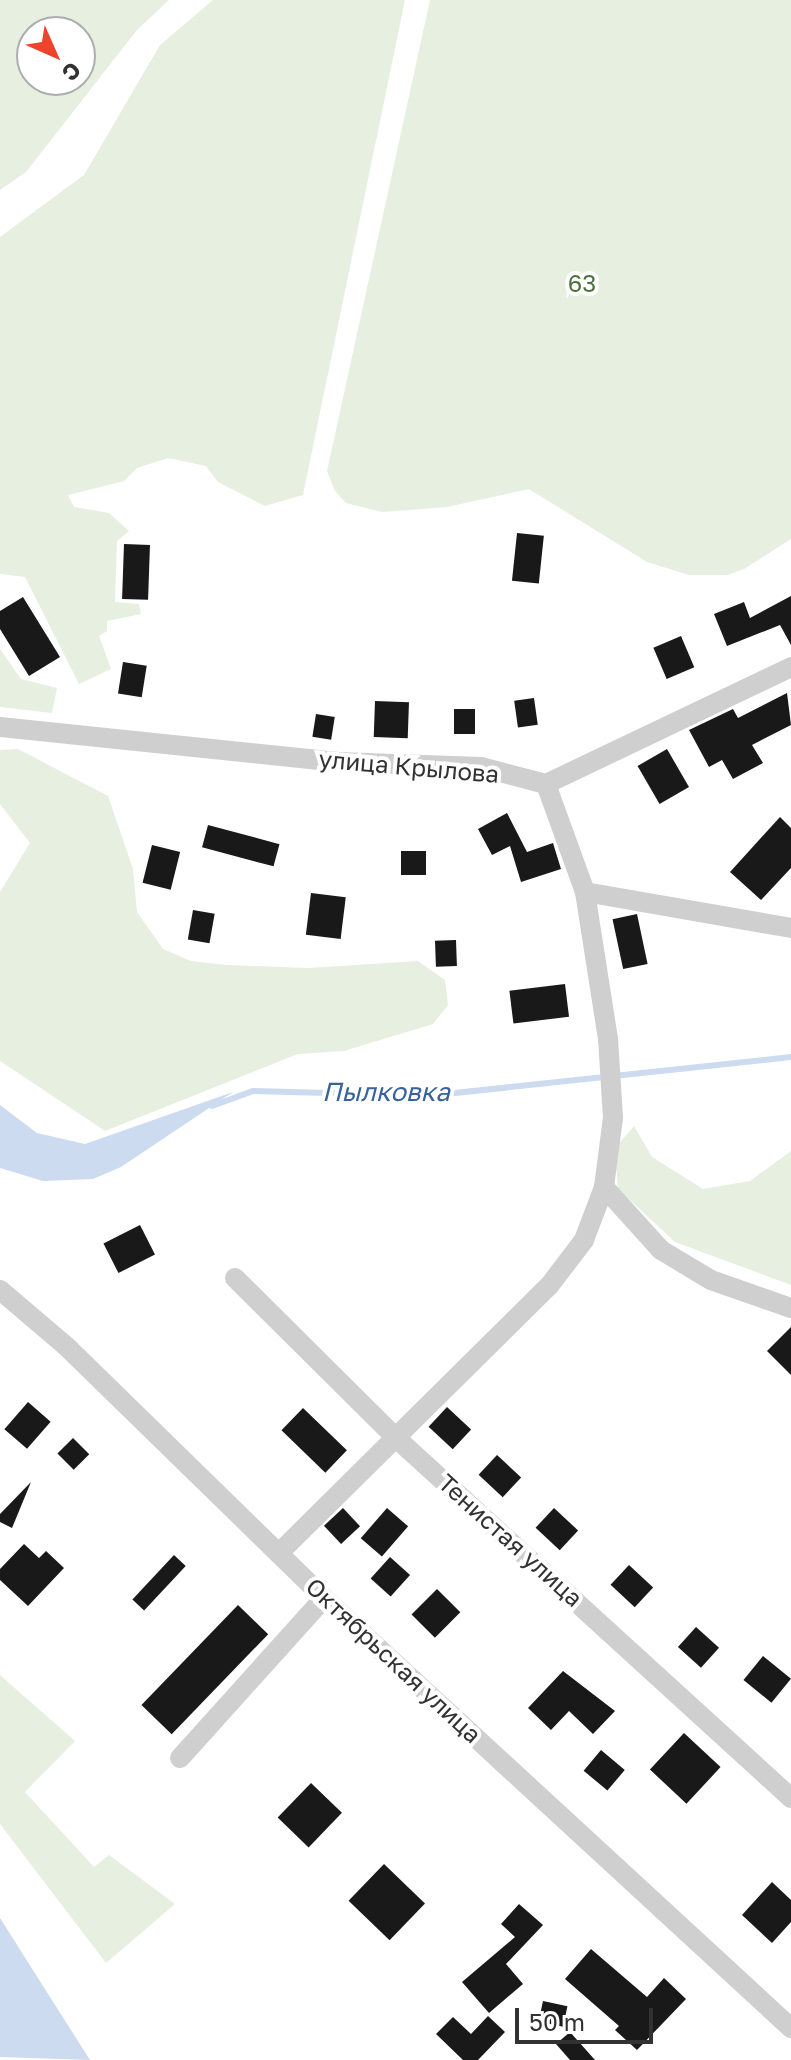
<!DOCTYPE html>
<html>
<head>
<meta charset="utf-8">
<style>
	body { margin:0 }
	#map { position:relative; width:791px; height:2060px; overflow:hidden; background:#fff; font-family:"Golos Text",sans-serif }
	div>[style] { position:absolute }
	.green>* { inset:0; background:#e6efe0 }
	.water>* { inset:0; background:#ccdbef }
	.stream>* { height:6px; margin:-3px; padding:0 3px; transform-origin:3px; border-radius:3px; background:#ccdbef }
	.building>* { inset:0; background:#191919; transform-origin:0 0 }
	.minor>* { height:20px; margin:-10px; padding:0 10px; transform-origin:10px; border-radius:10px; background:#cfcfcf }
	span { translate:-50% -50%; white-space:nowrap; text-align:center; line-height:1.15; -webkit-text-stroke:8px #fff; paint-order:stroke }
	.park-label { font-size:24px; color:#4b723c }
	.street-label { font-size:24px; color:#323232 }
	.water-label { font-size:26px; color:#39639b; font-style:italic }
	.north { position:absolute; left:16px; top:16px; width:80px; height:80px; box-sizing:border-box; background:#fff; border:2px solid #adadad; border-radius:50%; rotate:135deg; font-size:22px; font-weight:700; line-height:32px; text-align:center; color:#323232 }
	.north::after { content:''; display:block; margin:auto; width:28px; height:36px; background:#f0432d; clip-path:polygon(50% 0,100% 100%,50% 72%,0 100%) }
	.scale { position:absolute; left:515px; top:2008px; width:138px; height:36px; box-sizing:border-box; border:4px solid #323232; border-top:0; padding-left:10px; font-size:24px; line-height:28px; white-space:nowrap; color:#323232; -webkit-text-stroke:6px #fff; paint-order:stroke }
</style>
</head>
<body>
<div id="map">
	<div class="green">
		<div style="clip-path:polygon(evenodd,0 0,169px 0,137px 30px,26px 172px,0 190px,0 0,32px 32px,80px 32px,80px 80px,32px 80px,32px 32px)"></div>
		<div style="clip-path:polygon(213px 0,405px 0,303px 495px,265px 506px,218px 482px,206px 466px,168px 458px,137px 468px,124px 481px,68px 495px,74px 507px,109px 513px,129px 531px,117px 541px,115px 602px,139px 604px,141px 614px,107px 621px,107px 631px,99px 636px,111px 669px,79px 684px,25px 577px,0 574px,0 237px,84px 175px,160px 45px)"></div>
		<div style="clip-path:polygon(430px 0,791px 0,791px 539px,744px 569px,727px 575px,689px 575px,647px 562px,529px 489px,447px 507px,382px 512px,346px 503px,335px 491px,327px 471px)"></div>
		<div style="clip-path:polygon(0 649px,21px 679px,57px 688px,52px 713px,0 707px)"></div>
		<div style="clip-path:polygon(18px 749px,108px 796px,133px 869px,137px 912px,163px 949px,191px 961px,227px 965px,308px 968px,418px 961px,445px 980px,448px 1005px,433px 1024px,344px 1051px,298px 1054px,105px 1131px,0 1061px,0 892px,30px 843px,0 804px,0 750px)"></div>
		<div style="clip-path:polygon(634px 1126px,652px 1157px,703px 1189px,750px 1181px,791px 1151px,791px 1285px,675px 1242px,618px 1189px,615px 1148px)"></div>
		<div style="clip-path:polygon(0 1675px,75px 1741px,25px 1792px,94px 1867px,109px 1855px,175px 1904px,106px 1963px,0 1824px)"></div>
	</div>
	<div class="water">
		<div style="clip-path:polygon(233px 1092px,121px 1167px,93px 1179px,43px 1181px,0 1168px,0 1105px,37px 1133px,85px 1144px)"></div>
		<div style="clip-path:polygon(0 1918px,24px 1956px,90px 2060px,0 2057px)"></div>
	</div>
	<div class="stream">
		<div style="left:212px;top:1106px;width:44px;rotate:-20.1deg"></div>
		<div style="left:253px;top:1091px;width:174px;rotate:1.6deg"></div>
		<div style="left:427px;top:1096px;width:366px;rotate:-6.1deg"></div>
	</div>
	<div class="building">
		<div style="left:517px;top:533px;width:27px;height:48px;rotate:6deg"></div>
		<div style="left:124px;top:544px;width:26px;height:55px;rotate:2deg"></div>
		<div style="clip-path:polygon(791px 596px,791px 645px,780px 625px,727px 646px,714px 614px,744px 602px,750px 618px)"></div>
		<div style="clip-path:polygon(23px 597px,60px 657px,29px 676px,0 629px,0 611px)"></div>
		<div style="left:681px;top:636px;width:34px;height:30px;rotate:67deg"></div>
		<div style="left:123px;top:662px;width:24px;height:32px;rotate:9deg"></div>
		<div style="clip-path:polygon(787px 693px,791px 725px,752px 745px,763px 763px,733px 779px,722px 760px,709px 767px,689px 730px,733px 709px,738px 718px)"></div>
		<div style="left:534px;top:698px;width:27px;height:20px;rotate:82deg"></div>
		<div style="left:375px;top:701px;width:34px;height:36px;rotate:2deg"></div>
		<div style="left:475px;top:709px;width:25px;height:21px;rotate:90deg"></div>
		<div style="left:316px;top:714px;width:19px;height:23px;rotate:9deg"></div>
		<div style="left:667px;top:749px;width:44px;height:34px;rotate:60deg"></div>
		<div style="clip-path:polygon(507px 813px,527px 852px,553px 843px,561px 869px,521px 882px,510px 846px,492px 855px,478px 829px)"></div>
		<div style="clip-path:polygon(780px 817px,791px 828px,791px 868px,761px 900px,730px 872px)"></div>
		<div style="left:208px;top:825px;width:74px;height:23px;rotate:15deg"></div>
		<div style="left:152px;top:845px;width:29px;height:39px;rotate:14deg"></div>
		<div style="left:426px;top:851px;width:24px;height:25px;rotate:90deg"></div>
		<div style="left:311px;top:893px;width:35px;height:42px;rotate:7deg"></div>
		<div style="left:193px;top:910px;width:22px;height:30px;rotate:10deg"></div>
		<div style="left:637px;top:914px;width:51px;height:25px;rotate:78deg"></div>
		<div style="left:456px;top:940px;width:26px;height:21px;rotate:88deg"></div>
		<div style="left:565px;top:984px;width:33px;height:56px;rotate:83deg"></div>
		<div style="left:140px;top:1225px;width:33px;height:41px;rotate:63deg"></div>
		<div style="clip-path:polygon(791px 1327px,791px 1375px,767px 1351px)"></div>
		<div style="left:28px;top:1402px;width:30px;height:36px;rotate:41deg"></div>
		<div style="left:447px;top:1407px;width:33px;height:27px;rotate:43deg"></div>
		<div style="left:303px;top:1408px;width:61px;height:31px;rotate:44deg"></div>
		<div style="left:73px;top:1438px;width:23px;height:22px;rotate:45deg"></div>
		<div style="left:497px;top:1455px;width:33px;height:27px;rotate:43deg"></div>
		<div style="clip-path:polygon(31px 1482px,12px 1528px,0 1522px,0 1514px)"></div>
		<div style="left:343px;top:1508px;width:25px;height:26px;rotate:47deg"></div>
		<div style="left:387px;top:1508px;width:28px;height:40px;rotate:41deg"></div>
		<div style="left:554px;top:1508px;width:33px;height:27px;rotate:43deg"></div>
		<div style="clip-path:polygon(24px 1544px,39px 1558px,46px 1551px,64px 1568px,28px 1606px,0 1580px,0 1569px)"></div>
		<div style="left:174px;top:1555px;width:16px;height:61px;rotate:43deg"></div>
		<div style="left:390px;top:1557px;width:27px;height:29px;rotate:42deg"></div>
		<div style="left:629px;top:1565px;width:33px;height:27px;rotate:43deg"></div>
		<div style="left:437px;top:1589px;width:33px;height:36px;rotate:45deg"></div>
		<div style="left:238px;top:1605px;width:42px;height:139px;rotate:44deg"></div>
		<div style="left:696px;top:1627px;width:31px;height:27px;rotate:42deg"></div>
		<div style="left:763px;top:1656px;width:36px;height:31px;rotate:39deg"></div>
		<div style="clip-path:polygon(563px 1671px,615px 1711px,593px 1734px,569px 1711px,551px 1730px,528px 1708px)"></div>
		<div style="left:684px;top:1733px;width:50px;height:50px;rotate:43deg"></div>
		<div style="left:601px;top:1750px;width:31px;height:27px;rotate:40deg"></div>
		<div style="left:311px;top:1783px;width:43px;height:48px;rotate:44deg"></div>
		<div style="left:384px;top:1864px;width:57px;height:51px;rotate:44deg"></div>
		<div style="clip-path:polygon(772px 1882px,791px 1900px,791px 1922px,772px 1943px,742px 1915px)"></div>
		<div style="clip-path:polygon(519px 1904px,543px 1925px,506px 1964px,523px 1984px,489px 2013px,462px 1982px,515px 1937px,501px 1924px)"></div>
		<div style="clip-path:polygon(591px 1949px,647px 1997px,664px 1978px,686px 1999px,637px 2050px,615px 2030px,619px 2026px,565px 1979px)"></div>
		<div style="left:543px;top:2001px;width:25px;height:21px;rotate:12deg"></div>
		<div style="clip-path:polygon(488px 2016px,505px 2032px,478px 2060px,463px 2060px,436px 2034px,453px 2017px,471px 2034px)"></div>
		<div style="clip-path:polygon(570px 2032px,595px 2060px,570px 2060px,556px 2044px)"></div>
	</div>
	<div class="minor">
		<div style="left:0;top:727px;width:340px;rotate:5.9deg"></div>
		<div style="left:338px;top:762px;width:143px;rotate:2deg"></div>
		<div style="left:481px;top:767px;width:67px;rotate:14.7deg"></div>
		<div style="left:546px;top:784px;width:272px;rotate:-25.5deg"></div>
		<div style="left:585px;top:892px;width:209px;rotate:9.9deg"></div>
		<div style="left:604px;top:1187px;width:85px;rotate:47.9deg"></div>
		<div style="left:661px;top:1250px;width:58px;rotate:31deg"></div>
		<div style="left:711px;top:1280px;width:85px;rotate:19.3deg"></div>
		<div style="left:235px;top:1278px;width:226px;rotate:44.8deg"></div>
		<div style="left:395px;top:1437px;width:536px;rotate:42.35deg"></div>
		<div style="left:0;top:1290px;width:87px;rotate:40.3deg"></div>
		<div style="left:66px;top:1346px;width:361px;rotate:44.3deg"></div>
		<div style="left:324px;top:1598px;width:635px;rotate:42.64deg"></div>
		<div style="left:279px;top:1553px;width:380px;rotate:-44.7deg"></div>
		<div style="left:549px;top:1286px;width:58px;rotate:-52.7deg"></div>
		<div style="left:584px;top:1240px;width:57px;rotate:-69.3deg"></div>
		<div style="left:604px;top:1187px;width:70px;rotate:-82.6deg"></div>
		<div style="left:613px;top:1118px;width:79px;rotate:-93.6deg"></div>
		<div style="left:608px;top:1039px;width:149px;rotate:-98.9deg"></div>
		<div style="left:585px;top:892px;width:115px;rotate:-109.9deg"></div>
		<div style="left:180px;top:1758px;width:215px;rotate:-48deg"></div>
	</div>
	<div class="park-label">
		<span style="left:582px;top:283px">63</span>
	</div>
	<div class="street-label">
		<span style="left:409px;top:766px;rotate:5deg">улица Крылова</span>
		<span style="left:511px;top:1540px;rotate:42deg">Тенистая улица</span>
		<span style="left:394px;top:1660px;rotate:43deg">Октябрьская улица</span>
	</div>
	<div class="water-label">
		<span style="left:386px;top:1092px">Пылковка</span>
	</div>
	<div class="north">С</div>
	<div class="scale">50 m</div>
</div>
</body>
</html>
